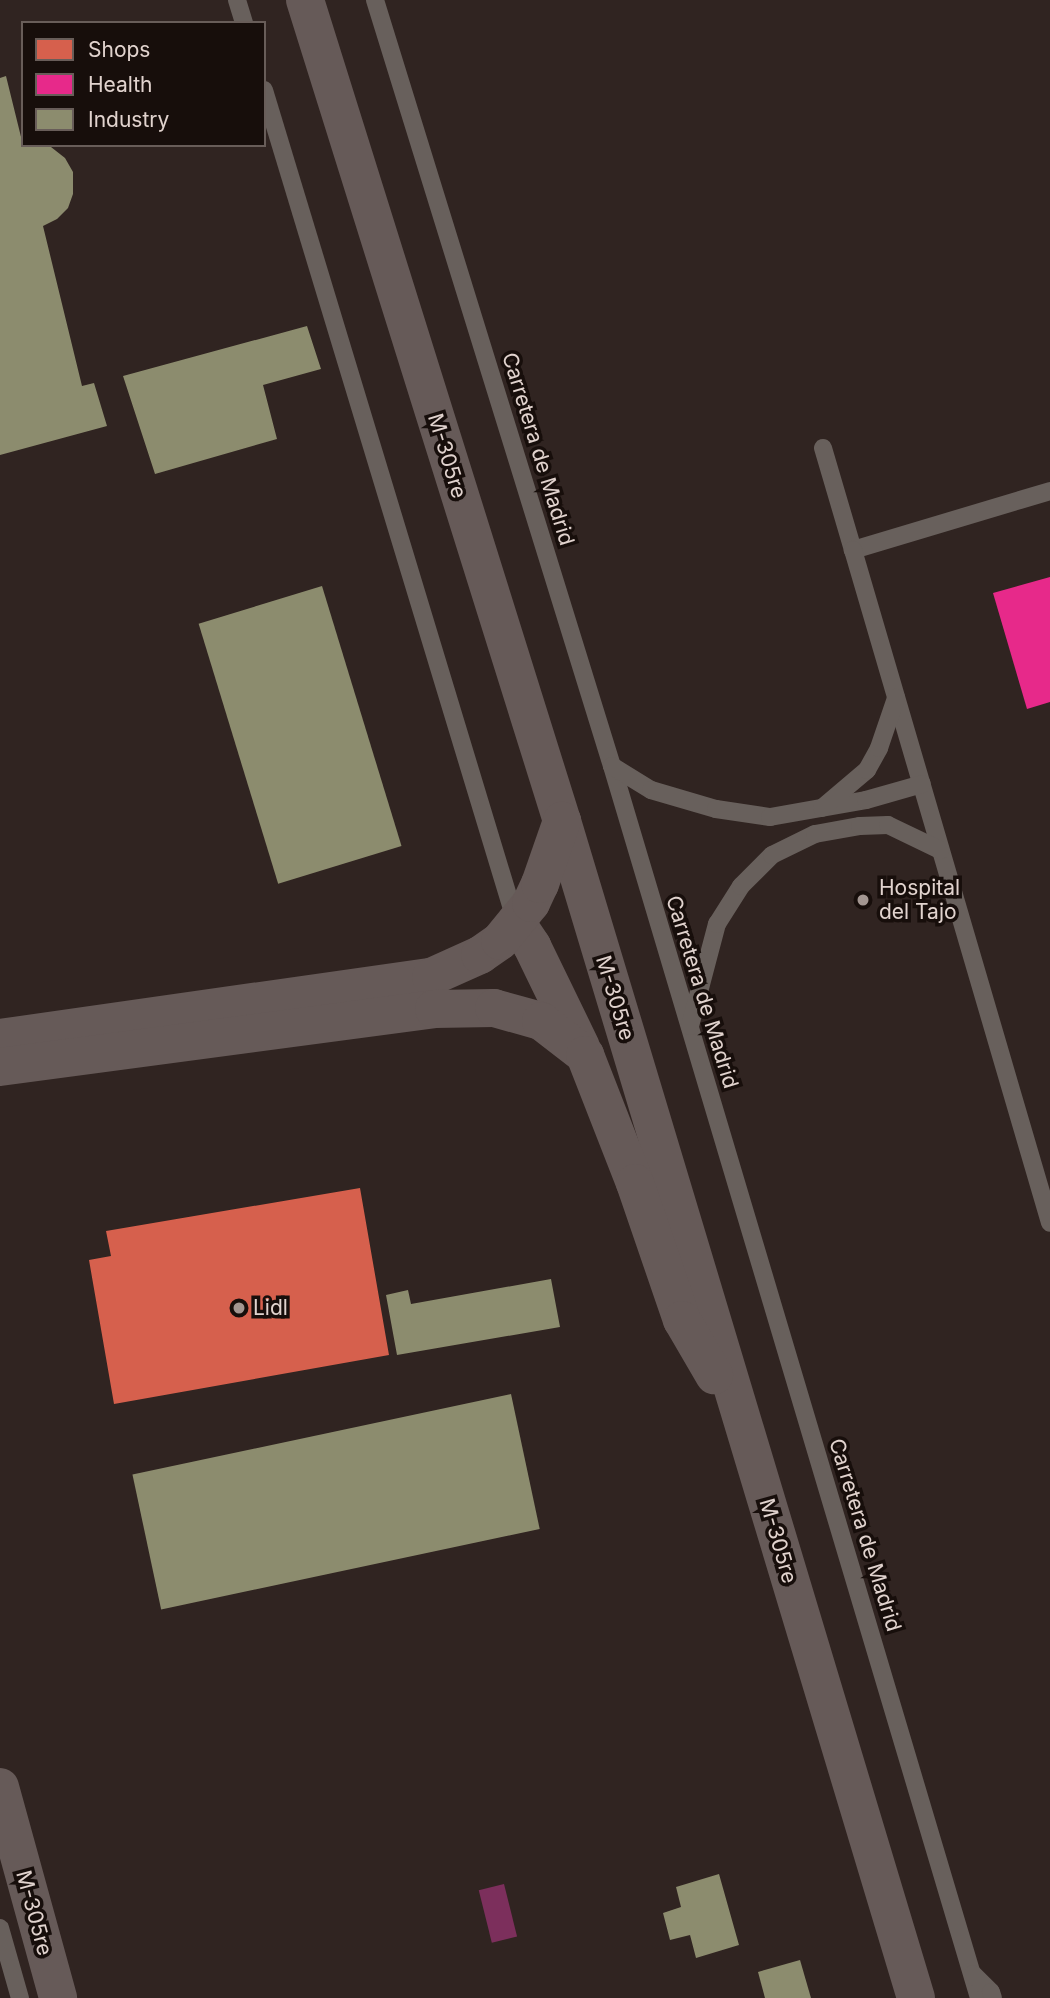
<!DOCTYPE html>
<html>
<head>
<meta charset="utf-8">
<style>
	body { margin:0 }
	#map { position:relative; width:1050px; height:1998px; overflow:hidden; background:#302421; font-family:Inter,sans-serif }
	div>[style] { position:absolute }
	.water>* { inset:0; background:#7c2f5c; transform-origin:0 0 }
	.shops>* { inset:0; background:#d6604d }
	.health>* { inset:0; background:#e7298a }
	.industry>* { inset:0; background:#8c8c6e; transform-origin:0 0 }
	.lane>* { height:18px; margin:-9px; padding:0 9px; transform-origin:9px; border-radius:9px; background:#68605c }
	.secondary>* { height:38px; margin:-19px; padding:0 19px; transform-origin:19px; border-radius:19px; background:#665a58 }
	.dots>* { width:19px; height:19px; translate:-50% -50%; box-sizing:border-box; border:4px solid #170e0b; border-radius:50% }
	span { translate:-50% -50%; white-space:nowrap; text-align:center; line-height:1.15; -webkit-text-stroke:7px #170e0b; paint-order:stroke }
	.street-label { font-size:21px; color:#e1d3ce }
	.poi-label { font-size:21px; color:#e1d3ce }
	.left { translate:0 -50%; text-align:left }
	.legend { position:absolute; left:21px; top:21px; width:245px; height:126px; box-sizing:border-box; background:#170e0b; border:2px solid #685d59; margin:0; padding:9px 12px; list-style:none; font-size:21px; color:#e1d3ce }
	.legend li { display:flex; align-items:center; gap:14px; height:35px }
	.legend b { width:35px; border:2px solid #685d59 }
</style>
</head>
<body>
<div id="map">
	<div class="water">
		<div style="left:504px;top:1884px;width:54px;height:26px;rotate:76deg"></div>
	</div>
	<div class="shops">
		<div style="clip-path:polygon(360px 1188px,389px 1355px,114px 1404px,89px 1260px,111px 1256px,106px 1231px)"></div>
	</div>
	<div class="health">
		<div style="clip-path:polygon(1050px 577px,1050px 702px,1027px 709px,993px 593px)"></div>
	</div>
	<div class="industry">
		<div style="clip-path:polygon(6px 76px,23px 145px,51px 147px,65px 158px,73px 172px,73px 194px,68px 208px,57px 219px,43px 226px,82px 386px,94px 383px,107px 426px,0 455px,0 78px)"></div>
		<div style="clip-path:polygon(307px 326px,321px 369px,263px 385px,277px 439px,155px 474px,123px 376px)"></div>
		<div style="left:322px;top:586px;width:272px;height:129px;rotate:73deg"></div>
		<div style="clip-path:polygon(551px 1279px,560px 1327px,397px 1355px,386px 1295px,408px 1290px,411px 1304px)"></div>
		<div style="left:511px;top:1394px;width:138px;height:387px;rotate:78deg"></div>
		<div style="clip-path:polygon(719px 1874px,739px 1945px,696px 1958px,690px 1935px,670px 1940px,663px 1913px,681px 1907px,676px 1887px)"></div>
		<div style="clip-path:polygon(800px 1960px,811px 1998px,765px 1998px,758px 1972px)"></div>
	</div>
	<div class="lane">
		<div style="left:237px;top:0;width:24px;rotate:73deg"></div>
		<div style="left:375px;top:0;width:802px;rotate:72.81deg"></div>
		<div style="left:612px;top:766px;width:1286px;rotate:73.41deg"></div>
		<div style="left:264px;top:90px;width:869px;rotate:73.15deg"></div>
		<div style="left:823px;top:448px;width:106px;rotate:73.6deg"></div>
		<div style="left:1050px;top:491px;width:206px;rotate:163.3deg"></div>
		<div style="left:853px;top:550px;width:701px;rotate:73.68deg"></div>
		<div style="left:612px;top:766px;width:46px;rotate:31.6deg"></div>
		<div style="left:651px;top:790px;width:68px;rotate:16.3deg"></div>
		<div style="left:716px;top:809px;width:55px;rotate:8.4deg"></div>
		<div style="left:770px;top:817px;width:97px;rotate:-10deg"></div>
		<div style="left:866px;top:800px;width:58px;rotate:-15.9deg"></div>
		<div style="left:822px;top:808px;width:59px;rotate:-40.2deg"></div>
		<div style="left:867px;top:770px;width:25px;rotate:-61deg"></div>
		<div style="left:879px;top:748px;width:53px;rotate:-71.2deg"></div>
		<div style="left:690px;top:1026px;width:106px;rotate:-75.2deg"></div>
		<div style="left:717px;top:924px;width:45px;rotate:-57.7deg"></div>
		<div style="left:741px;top:886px;width:44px;rotate:-45deg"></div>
		<div style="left:772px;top:855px;width:48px;rotate:-26deg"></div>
		<div style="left:815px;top:834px;width:46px;rotate:-10.1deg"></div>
		<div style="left:860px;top:826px;width:28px;rotate:-2deg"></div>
		<div style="left:888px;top:825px;width:58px;rotate:25.7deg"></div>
		<div style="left:0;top:1928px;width:73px;rotate:74.1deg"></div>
		<div style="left:973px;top:1974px;width:25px;rotate:45deg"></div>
		<div style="left:991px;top:1992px;width:6px;rotate:72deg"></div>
	</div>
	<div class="secondary">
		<div style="left:305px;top:0;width:860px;rotate:72.62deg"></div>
		<div style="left:562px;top:821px;width:1229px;rotate:73.26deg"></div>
		<div style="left:516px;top:922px;width:29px;rotate:56deg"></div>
		<div style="left:532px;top:946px;width:112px;rotate:64.1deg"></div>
		<div style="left:0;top:1038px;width:435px;rotate:-8.1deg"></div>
		<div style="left:431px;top:977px;width:54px;rotate:-24.2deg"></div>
		<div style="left:480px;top:955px;width:24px;rotate:-35deg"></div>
		<div style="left:500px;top:941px;width:49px;rotate:-50.8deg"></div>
		<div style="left:531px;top:903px;width:21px;rotate:-65deg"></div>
		<div style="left:540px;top:884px;width:67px;rotate:-70.8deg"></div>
		<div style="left:0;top:1067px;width:438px;rotate:-7.6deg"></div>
		<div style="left:434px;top:1009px;width:60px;rotate:-1deg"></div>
		<div style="left:494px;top:1008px;width:49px;rotate:15.5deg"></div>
		<div style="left:541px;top:1021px;width:56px;rotate:37.7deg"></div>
		<div style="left:585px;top:1055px;width:137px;rotate:68.7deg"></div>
		<div style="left:635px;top:1183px;width:145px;rotate:71.1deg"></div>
		<div style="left:682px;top:1320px;width:64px;rotate:59.8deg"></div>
		<div style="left:0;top:1787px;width:219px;rotate:74.6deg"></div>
	</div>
	<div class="dots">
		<div style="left:863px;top:900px;background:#a39691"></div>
		<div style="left:239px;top:1308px;background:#a39691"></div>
	</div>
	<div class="street-label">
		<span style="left:538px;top:449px;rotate:73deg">Carretera de Madrid</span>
		<span style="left:447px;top:456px;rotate:73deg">M-305re</span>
		<span style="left:702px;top:992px;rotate:73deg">Carretera de Madrid</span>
		<span style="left:615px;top:998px;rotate:73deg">M-305re</span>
		<span style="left:865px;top:1535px;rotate:73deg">Carretera de Madrid</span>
		<span style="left:778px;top:1541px;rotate:74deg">M-305re</span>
		<span style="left:34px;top:1913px;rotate:75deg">M-305re</span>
	</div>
	<div class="poi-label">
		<span class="left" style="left:879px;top:900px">Hospital<br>del Tajo</span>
		<span class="left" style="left:253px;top:1308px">Lidl</span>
	</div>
	<ul class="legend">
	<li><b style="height:19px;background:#d6604d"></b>Shops</li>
	<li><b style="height:19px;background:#e7298a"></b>Health</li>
	<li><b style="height:19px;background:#8c8c6e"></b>Industry</li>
	</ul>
</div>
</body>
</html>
